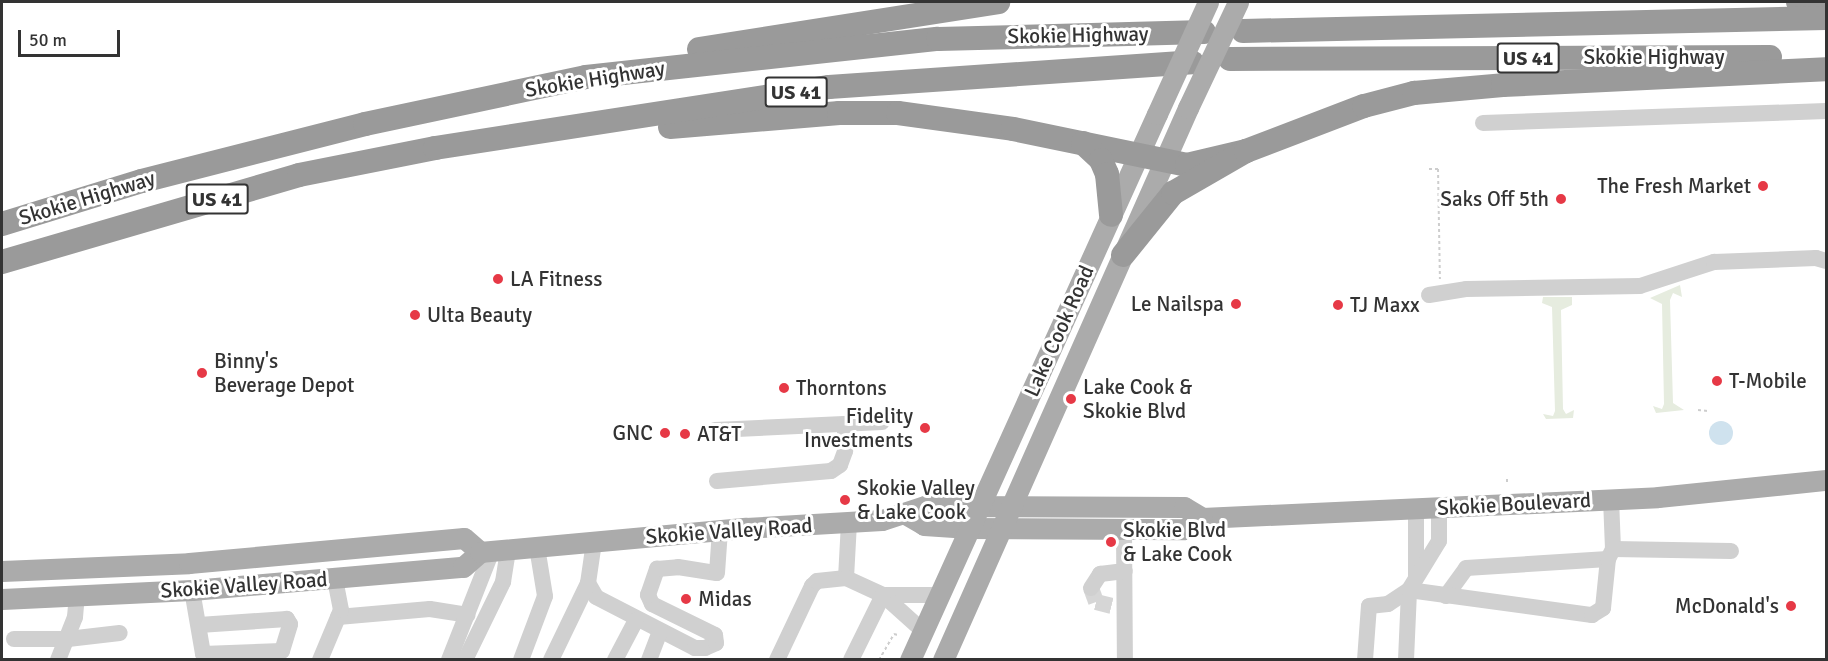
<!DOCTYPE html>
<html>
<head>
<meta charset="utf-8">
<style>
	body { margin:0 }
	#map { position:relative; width:1828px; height:661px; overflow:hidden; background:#fff; font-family:Signika,sans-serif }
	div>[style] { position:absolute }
	.green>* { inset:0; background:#e6ecdf }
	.water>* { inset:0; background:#cfe2ee }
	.round { border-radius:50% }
	.minor-tunnel>* { height:16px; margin-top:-8px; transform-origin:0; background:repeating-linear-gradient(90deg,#d6d6d6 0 16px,transparent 0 24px) }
	.path>* { height:2px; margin-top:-1px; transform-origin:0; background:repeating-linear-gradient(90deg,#cdcdcd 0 3px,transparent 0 6px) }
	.minor>* { height:16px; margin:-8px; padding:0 8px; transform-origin:8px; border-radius:8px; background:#d0d0d0 }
	.major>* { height:21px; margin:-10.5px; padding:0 10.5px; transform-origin:10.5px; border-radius:10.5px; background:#ababab }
	.highway>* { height:24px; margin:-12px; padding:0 12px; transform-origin:12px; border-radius:12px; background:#9a9a9a }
	.major-bridge>* { height:21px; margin:-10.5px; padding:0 10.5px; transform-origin:10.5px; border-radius:10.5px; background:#ababab }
	.dots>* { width:16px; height:16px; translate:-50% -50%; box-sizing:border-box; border:3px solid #fff; border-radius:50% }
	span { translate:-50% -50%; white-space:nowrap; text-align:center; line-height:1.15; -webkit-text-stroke:6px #fff; paint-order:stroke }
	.shield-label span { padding:2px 4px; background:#fff; border:2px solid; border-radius:4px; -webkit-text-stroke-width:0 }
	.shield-label { font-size:20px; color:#333; font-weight:700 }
	.street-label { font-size:21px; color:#333 }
	.poi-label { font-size:21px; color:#333 }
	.right { translate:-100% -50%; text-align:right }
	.left { translate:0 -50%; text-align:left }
	.frame { position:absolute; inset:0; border:3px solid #333; pointer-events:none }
	.scale { position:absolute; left:18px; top:30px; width:102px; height:27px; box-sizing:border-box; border:3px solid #333; border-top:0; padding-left:8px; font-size:18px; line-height:21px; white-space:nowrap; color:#333; -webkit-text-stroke:4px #fff; paint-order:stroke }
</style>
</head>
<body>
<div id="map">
	<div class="green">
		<div style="clip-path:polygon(1680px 285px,1682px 297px,1673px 293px,1670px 300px,1673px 403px,1684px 410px,1656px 413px,1653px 406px,1662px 409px,1664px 404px,1662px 304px,1650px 298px)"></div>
		<div style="clip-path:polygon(1543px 297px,1572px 297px,1572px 305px,1561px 310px,1563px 409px,1566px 414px,1574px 410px,1573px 418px,1546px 419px,1543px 414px,1553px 416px,1555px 411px,1552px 307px,1542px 303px)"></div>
	</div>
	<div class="water">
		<div class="round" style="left:1709px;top:421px;width:24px;height:24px"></div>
	</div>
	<div class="minor-tunnel">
		<div style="left:1091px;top:588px;width:15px;rotate:70deg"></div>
		<div style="left:1096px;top:602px;width:16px;rotate:14deg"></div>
	</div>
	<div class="path">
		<div style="left:1429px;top:169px;width:9px"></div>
		<div style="left:1438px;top:169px;width:110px;rotate:89deg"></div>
		<div style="left:1698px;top:410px;width:10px;rotate:6deg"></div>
		<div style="left:1507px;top:479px;width:6px;rotate:90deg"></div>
		<div style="left:879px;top:660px;width:30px;rotate:-60deg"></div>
		<div style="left:894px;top:634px;width:4px;rotate:14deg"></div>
	</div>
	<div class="minor">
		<div style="left:1483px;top:123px;width:343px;rotate:-2deg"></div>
		<div style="left:1429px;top:295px;width:37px;rotate:-9deg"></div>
		<div style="left:1466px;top:289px;width:174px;rotate:-1deg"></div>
		<div style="left:1640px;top:286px;width:78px;rotate:-18deg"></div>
		<div style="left:1714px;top:262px;width:102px;rotate:-2.2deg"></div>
		<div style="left:1816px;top:258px;width:10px;rotate:17deg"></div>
		<div style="left:715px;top:430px;width:167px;rotate:-2.7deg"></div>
		<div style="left:717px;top:481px;width:114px;rotate:-5deg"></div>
		<div style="left:831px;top:471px;width:11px;rotate:-34deg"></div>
		<div style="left:840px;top:465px;width:15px;rotate:-70deg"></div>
		<div style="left:845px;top:451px;width:27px;rotate:-90deg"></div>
		<div style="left:1611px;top:499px;width:50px;rotate:87.7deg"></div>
		<div style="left:1124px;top:530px;width:130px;rotate:89.6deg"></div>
		<div style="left:594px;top:542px;width:41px;rotate:98.3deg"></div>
		<div style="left:588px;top:583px;width:16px;rotate:60deg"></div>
		<div style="left:596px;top:597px;width:111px;rotate:27.3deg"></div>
		<div style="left:695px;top:648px;width:10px"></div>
		<div style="left:705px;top:648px;width:12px;rotate:-24deg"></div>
		<div style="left:716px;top:643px;width:8px;rotate:-97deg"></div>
		<div style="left:715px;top:635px;width:70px;rotate:-153.8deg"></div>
		<div style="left:652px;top:604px;width:10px;rotate:-114deg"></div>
		<div style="left:648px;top:595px;width:28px;rotate:-71deg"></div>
		<div style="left:657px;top:569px;width:21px;rotate:-5deg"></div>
		<div style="left:678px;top:567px;width:39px;rotate:9deg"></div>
		<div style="left:717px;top:573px;width:43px;rotate:-86deg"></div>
		<div style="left:1416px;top:577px;width:68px;rotate:-90deg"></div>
		<div style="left:846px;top:578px;width:56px;rotate:-86.9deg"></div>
		<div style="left:1091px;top:588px;width:17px;rotate:-57deg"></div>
		<div style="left:1100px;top:574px;width:25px;rotate:-7deg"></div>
		<div style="left:192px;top:590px;width:65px;rotate:80.2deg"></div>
		<div style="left:203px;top:654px;width:79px;rotate:-2.2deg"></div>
		<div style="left:282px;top:651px;width:28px;rotate:-73deg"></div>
		<div style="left:290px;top:624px;width:6px;rotate:-121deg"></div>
		<div style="left:287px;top:619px;width:88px;rotate:176.1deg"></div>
		<div style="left:883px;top:595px;width:56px"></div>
		<div style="left:883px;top:595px;width:54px;rotate:42deg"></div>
		<div style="left:1446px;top:596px;width:34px;rotate:-54deg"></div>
		<div style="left:1466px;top:568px;width:142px;rotate:-3.6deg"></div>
		<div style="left:338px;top:617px;width:92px;rotate:-5deg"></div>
		<div style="left:430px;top:609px;width:38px;rotate:9deg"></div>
		<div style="left:14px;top:639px;width:54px"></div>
		<div style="left:68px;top:639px;width:52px;rotate:-6.6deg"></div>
		<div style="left:58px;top:660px;width:46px;rotate:-68.4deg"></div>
		<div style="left:75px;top:617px;width:21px;rotate:-85deg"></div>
		<div style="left:320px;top:660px;width:54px;rotate:-67.2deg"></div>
		<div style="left:341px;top:610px;width:33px;rotate:-101deg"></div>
		<div style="left:449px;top:660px;width:117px;rotate:-68.5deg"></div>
		<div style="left:465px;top:660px;width:87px;rotate:-64deg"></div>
		<div style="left:503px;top:582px;width:33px;rotate:-81deg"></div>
		<div style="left:521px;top:660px;width:68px;rotate:-69.4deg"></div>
		<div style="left:545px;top:596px;width:50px;rotate:-99.3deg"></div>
		<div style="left:551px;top:660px;width:85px;rotate:-64.3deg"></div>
		<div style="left:615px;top:660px;width:45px;rotate:-62.3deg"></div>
		<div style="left:649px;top:660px;width:31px;rotate:-69deg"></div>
		<div style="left:777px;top:660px;width:82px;rotate:-64.7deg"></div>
		<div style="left:812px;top:586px;width:7px;rotate:-45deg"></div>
		<div style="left:817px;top:581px;width:29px;rotate:-6deg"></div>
		<div style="left:846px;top:578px;width:41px;rotate:24.7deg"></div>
		<div style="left:883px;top:595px;width:72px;rotate:116.2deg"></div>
		<div style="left:1365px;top:660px;width:54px;rotate:-85.8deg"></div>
		<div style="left:1369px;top:606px;width:19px;rotate:-6deg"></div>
		<div style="left:1388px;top:604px;width:25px;rotate:-34deg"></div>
		<div style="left:1409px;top:590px;width:57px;rotate:-58.5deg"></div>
		<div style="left:1439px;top:541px;width:33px;rotate:-90deg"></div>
		<div style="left:1406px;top:660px;width:70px;rotate:-87.5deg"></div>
		<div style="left:1409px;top:590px;width:185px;rotate:7.8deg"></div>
		<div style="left:1592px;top:615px;width:13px;rotate:-32deg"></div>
		<div style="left:1603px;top:608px;width:49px;rotate:-84.2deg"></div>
		<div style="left:1608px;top:559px;width:11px;rotate:-63deg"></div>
		<div style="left:1613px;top:549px;width:118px;rotate:1deg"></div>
	</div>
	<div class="major">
		<div style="left:907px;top:515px;width:20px;rotate:30deg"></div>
		<div style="left:924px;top:525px;width:45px;rotate:3.8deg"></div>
		<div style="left:969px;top:528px;width:216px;rotate:0.3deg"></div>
		<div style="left:1185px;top:529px;width:20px;rotate:-33deg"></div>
		<div style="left:1202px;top:518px;width:456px;rotate:-2.6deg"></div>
		<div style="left:1658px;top:497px;width:169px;rotate:-5.8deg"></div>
		<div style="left:2px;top:571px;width:187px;rotate:-2.4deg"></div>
		<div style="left:189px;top:563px;width:276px;rotate:-5.2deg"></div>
		<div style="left:464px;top:538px;width:21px;rotate:41deg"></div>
		<div style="left:2px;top:599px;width:190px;rotate:-2.7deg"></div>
		<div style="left:192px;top:590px;width:272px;rotate:-4.9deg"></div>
		<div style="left:463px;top:567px;width:23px;rotate:-41deg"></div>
		<div style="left:480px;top:552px;width:267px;rotate:-5.2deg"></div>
		<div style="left:746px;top:528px;width:136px;rotate:-3.4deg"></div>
		<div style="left:882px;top:520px;width:45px;rotate:-18deg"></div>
		<div style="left:925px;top:506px;width:259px;rotate:0.2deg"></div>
		<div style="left:1184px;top:507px;width:21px;rotate:31deg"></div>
		<div style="left:910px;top:660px;width:599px;rotate:-65.66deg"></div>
		<div style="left:943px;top:660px;width:604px;rotate:-66.07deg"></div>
	</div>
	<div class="highway">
		<div style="left:1798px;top:2px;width:28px;rotate:2deg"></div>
		<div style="left:1243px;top:31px;width:583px;rotate:-1.28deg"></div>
		<div style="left:699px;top:49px;width:303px;rotate:-8.9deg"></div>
		<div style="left:1230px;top:59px;width:540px;rotate:-0.21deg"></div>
		<div style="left:670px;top:127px;width:170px;rotate:-4.7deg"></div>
		<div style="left:839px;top:113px;width:59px"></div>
		<div style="left:898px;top:113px;width:116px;rotate:7.9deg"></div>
		<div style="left:1013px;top:129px;width:178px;rotate:11.7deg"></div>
		<div style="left:1187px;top:165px;width:61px;rotate:-13.3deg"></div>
		<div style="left:1083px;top:143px;width:25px;rotate:43deg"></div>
		<div style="left:1101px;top:160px;width:15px;rotate:67deg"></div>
		<div style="left:1107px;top:174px;width:41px;rotate:84.4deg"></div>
		<div style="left:2px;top:224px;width:146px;rotate:-17.1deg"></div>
		<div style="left:142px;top:181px;width:230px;rotate:-14.3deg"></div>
		<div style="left:365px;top:124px;width:226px;rotate:-12deg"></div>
		<div style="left:586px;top:77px;width:354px;rotate:-6.2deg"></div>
		<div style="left:938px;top:39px;width:266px;rotate:-1.5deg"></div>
		<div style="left:1123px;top:255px;width:80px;rotate:-51.1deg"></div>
		<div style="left:1173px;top:193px;width:84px;rotate:-29.9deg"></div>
		<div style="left:1246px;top:151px;width:126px;rotate:-20.9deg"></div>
		<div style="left:1364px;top:106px;width:52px;rotate:-14.6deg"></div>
		<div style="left:1414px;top:93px;width:89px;rotate:-5.1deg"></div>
		<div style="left:1503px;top:85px;width:323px;rotate:-2.8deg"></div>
		<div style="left:2px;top:262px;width:309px;rotate:-16.3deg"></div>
		<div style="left:299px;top:175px;width:139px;rotate:-11.2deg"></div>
		<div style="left:435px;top:148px;width:399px;rotate:-8.8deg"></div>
		<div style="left:829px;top:87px;width:364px;rotate:-3.9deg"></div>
	</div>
	<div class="major-bridge">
		<div style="left:1188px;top:108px;width:117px;rotate:-64.7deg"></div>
		<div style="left:1157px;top:114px;width:123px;rotate:-65.5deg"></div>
	</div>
	<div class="dots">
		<div style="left:1763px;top:186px;background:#e63946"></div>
		<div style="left:1561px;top:199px;background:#e63946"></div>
		<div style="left:498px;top:279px;background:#e63946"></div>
		<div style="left:1236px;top:304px;background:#e63946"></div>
		<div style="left:1338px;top:305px;background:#e63946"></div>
		<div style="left:415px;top:315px;background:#e63946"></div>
		<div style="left:202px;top:373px;background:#e63946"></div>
		<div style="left:1717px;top:381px;background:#e63946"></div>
		<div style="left:784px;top:388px;background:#e63946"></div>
		<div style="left:1071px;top:399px;background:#e63946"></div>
		<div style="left:925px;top:428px;background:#e63946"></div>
		<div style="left:665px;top:433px;background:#e63946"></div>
		<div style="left:685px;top:434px;background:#e63946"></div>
		<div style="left:845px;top:500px;background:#e63946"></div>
		<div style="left:1111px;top:542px;background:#e63946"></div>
		<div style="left:686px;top:599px;background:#e63946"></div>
		<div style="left:1791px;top:606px;background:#e63946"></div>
	</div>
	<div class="shield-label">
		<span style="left:1528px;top:58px">US 41</span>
		<span style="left:796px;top:92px">US 41</span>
		<span style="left:217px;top:199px">US 41</span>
	</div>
	<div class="street-label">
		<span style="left:1078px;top:35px;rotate:-1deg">Skokie Highway</span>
		<span style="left:1654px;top:57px">Skokie Highway</span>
		<span style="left:595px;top:79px;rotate:-9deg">Skokie Highway</span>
		<span style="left:87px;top:198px;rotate:-17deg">Skokie Highway</span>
		<span style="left:1059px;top:331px;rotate:-66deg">Lake Cook Road</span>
		<span style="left:1514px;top:504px;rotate:-3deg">Skokie Boulevard</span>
		<span style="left:729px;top:531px;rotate:-4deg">Skokie Valley Road</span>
		<span style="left:244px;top:585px;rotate:-4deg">Skokie Valley Road</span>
	</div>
	<div class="poi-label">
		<span class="right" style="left:1751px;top:186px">The Fresh Market</span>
		<span class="right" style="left:1549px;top:199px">Saks Off 5th</span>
		<span class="left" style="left:510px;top:279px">LA Fitness</span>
		<span class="right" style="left:1224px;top:304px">Le Nailspa</span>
		<span class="left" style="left:1350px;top:305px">TJ Maxx</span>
		<span class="left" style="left:427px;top:315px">Ulta Beauty</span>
		<span class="left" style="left:214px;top:373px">Binny's<br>Beverage Depot</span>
		<span class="left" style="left:1729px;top:381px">T-Mobile</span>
		<span class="left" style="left:1083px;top:399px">Lake Cook &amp;<br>Skokie Blvd</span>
		<span class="left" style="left:796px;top:388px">Thorntons</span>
		<span class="right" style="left:913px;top:428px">Fidelity<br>Investments</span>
		<span class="right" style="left:653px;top:433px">GNC</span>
		<span class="left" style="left:697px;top:434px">AT&amp;T</span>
		<span class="left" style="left:857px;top:500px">Skokie Valley<br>&amp; Lake Cook</span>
		<span class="left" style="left:1123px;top:542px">Skokie Blvd<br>&amp; Lake Cook</span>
		<span class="left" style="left:698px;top:599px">Midas</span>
		<span class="right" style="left:1779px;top:606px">McDonald's</span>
	</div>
	<div class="frame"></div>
	<div class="scale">50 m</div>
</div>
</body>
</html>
